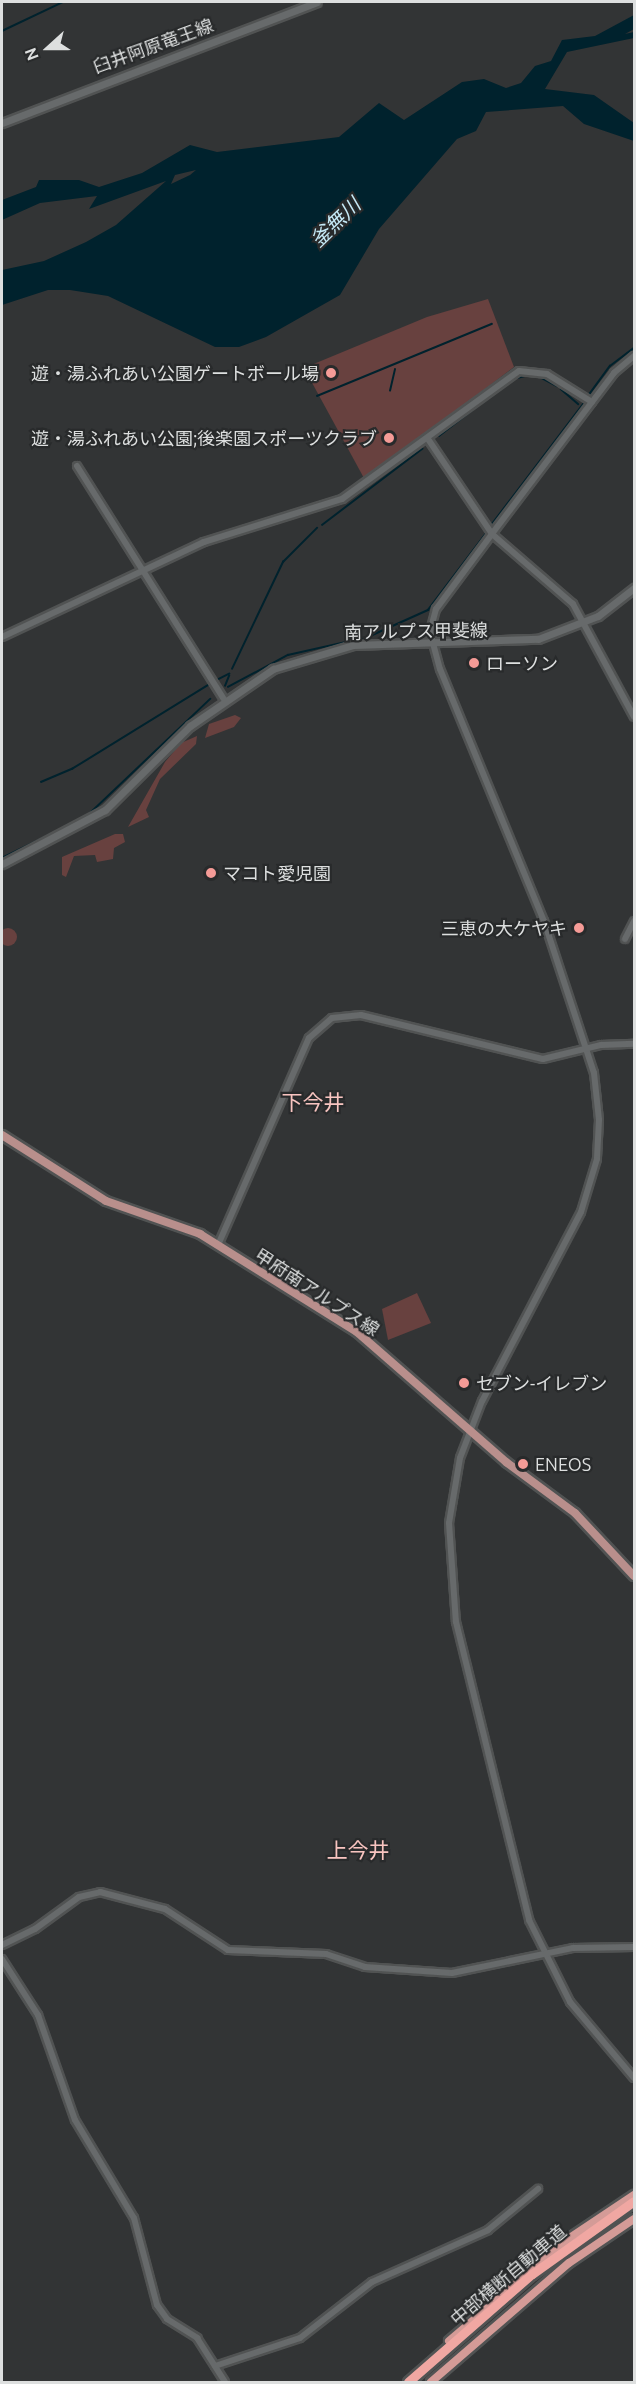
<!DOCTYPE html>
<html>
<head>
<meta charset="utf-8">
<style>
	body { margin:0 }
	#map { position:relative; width:636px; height:2384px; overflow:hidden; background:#323435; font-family:Ubuntu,"Noto Sans JP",sans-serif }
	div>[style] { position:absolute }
	.green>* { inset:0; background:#68413f }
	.round { border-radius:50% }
	.water>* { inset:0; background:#00222d }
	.stream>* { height:1.5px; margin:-0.75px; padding:0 0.75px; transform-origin:0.75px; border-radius:0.75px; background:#00222d }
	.roads { filter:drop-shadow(2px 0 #515353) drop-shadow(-2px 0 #515353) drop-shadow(0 2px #515353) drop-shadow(0 -2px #515353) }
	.tertiary>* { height:6px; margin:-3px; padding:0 3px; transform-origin:3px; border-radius:3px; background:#676a6b }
	.secondary>* { height:7px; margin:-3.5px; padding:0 3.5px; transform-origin:3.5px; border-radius:3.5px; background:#676a6b }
	.primary>* { height:8px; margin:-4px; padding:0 4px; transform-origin:4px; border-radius:4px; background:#b98f8c }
	.trunk>* { height:8px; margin:-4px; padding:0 4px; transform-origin:4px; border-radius:4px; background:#d49b97 }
	.motorway>* { height:9px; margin:-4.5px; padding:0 4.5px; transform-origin:4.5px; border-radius:4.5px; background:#f0a7a2 }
	.dots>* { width:16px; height:16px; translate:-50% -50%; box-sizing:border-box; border:3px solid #282a2b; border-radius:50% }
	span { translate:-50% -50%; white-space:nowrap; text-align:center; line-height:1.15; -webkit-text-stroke:4.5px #282a2b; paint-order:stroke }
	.street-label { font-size:18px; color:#dddfdf }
	.poi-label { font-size:18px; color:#dddfdf }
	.right { translate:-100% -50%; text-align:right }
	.left { translate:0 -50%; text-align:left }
	.water-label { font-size:20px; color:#c6eaf7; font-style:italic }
	.quarter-label { font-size:21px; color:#f8c4c0 }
	.frame { position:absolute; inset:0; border:3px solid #dddfdf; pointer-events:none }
	.north { position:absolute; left:18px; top:18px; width:60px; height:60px; -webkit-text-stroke:4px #282a2b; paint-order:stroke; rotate:249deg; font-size:16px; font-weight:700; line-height:24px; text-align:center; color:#dddfdf }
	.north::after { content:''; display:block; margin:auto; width:21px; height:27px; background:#dddfdf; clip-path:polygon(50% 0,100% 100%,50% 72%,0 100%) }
</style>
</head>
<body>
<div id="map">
	<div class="green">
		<div style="clip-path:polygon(488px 299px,514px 367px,365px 480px,304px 368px,427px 317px)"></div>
		<div style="clip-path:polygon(235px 715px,241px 718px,234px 727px,205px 738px,209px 724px)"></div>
		<div style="clip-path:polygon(197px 736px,196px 744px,160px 779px,146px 810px,149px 817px,128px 827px,165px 762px,181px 743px)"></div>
		<div style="clip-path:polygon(115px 834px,123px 834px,125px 842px,114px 848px,113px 859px,97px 862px,95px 855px,74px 856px,66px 877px,62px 875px,62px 857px)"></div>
		<div class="round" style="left:-1px;top:928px;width:18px;height:18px"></div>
		<div style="clip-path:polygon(417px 1293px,431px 1323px,388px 1340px,382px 1309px)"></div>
	</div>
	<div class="water">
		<div style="clip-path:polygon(evenodd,634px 15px,634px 29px,625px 34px,634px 32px,634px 38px,567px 52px,545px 89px,594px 95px,634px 123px,634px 141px,584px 124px,563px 106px,486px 112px,476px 131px,457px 139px,379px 229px,340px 295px,266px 337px,239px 347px,215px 347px,108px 296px,70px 290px,48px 290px,2px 305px,2px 270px,44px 261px,86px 242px,116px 225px,166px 181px,89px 209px,97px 196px,40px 203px,2px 220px,2px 200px,36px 187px,39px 180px,79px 180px,99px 187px,142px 173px,190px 145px,217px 152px,339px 137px,379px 103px,404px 120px,462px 82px,484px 79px,506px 88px,521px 83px,535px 66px,551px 61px,562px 40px,595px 36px,634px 15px,196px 170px,190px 175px,171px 184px,175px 175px,196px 170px)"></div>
	</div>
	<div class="stream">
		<div style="left:2px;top:31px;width:68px;rotate:-25.4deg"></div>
		<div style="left:536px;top:375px;width:24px;rotate:28deg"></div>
		<div style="left:513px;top:379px;width:16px;rotate:-14deg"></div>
		<div style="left:561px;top:389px;width:23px;rotate:41deg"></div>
		<div style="left:390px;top:391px;width:22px;rotate:-77deg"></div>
		<div style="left:317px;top:396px;width:189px;rotate:-22.4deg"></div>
		<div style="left:588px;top:396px;width:37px;rotate:-54deg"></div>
		<div style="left:610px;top:366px;width:30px;rotate:-37deg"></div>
		<div style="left:439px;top:436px;width:73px;rotate:-37.8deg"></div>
		<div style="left:322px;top:525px;width:126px;rotate:-37.2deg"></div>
		<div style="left:489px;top:528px;width:161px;rotate:-52.8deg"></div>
		<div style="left:232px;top:669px;width:119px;rotate:-64.5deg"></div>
		<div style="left:283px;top:562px;width:48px;rotate:-45deg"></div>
		<div style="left:215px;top:681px;width:16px;rotate:-27deg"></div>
		<div style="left:225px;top:686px;width:11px;rotate:-68deg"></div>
		<div style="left:228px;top:687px;width:68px;rotate:-28.1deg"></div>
		<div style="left:288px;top:655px;width:82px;rotate:-12.7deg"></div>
		<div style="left:368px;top:637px;width:66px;rotate:-24.2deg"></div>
		<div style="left:428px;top:610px;width:98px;rotate:-52.9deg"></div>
		<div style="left:41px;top:782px;width:34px;rotate:-23deg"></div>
		<div style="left:72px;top:769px;width:163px;rotate:-31.7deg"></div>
		<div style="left:89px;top:814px;width:167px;rotate:-43.5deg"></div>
		<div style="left:2px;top:858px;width:52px;rotate:-26.1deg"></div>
	</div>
	<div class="roads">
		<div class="tertiary">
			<div style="left:634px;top:356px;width:26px;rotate:140deg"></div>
			<div style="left:614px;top:373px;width:202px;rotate:127.2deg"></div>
			<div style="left:492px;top:534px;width:94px;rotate:126.7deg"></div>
			<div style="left:436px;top:609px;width:24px;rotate:105deg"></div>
			<div style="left:430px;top:632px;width:38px;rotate:75deg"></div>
			<div style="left:440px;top:669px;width:273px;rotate:67.6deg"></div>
			<div style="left:544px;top:921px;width:160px;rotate:71.8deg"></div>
			<div style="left:594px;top:1073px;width:47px;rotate:83.9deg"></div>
			<div style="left:599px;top:1120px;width:39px;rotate:93deg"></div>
			<div style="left:597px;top:1159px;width:55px;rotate:106.8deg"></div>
			<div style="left:581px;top:1212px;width:213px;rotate:117.6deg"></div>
			<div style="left:482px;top:1401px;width:61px;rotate:111.1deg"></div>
			<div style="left:460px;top:1458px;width:66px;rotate:99.6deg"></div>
			<div style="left:449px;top:1523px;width:99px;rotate:86deg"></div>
			<div style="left:456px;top:1622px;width:307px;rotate:76.2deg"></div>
			<div style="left:529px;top:1920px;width:92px;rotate:63.4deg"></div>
			<div style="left:570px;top:2002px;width:99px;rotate:49.9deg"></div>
			<div style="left:428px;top:439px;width:115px;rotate:56deg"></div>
			<div style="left:492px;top:534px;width:107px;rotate:40.8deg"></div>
			<div style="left:573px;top:604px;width:128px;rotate:61.6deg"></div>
			<div style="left:77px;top:466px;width:275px;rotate:57.8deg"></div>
			<div style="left:2px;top:637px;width:223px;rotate:-25.2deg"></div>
			<div style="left:204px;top:542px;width:145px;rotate:-17.3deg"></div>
			<div style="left:342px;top:499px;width:218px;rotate:-35.9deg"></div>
			<div style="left:519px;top:371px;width:28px;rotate:6deg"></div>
			<div style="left:547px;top:374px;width:53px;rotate:31.9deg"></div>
			<div style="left:625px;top:939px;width:20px;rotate:-63deg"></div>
			<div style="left:218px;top:1245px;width:226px;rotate:-66.3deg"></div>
			<div style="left:309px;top:1038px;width:30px;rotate:-41deg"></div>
			<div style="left:332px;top:1018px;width:29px;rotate:-6deg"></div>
			<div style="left:361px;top:1015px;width:187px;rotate:13.6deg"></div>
			<div style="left:543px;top:1059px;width:60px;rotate:-13.6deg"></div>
			<div style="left:601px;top:1045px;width:33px;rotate:-2deg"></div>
			<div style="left:2px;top:1945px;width:37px;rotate:-26deg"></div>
			<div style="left:35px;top:1929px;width:54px;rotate:-36deg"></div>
			<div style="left:79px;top:1897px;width:22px;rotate:-13deg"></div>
			<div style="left:100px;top:1892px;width:67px;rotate:14.7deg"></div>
			<div style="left:165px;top:1909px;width:75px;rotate:33.1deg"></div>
			<div style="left:228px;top:1950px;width:98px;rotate:2.3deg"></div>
			<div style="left:326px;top:1954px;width:41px;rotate:18.4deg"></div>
			<div style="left:365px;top:1967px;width:87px;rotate:3.9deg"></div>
			<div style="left:452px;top:1973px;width:124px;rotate:-11.7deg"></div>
			<div style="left:573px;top:1948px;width:61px;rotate:-0.9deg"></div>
			<div style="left:2px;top:1959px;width:67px;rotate:57.3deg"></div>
			<div style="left:38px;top:2015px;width:111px;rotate:70.6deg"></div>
			<div style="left:75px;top:2120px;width:114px;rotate:59deg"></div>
			<div style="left:134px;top:2218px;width:90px;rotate:75.2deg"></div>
			<div style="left:157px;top:2305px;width:17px;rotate:54deg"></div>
			<div style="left:167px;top:2319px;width:36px;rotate:32deg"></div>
			<div style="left:197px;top:2338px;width:52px;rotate:57.5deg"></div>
			<div style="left:215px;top:2366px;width:89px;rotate:-18.2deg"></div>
			<div style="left:300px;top:2338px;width:91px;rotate:-37.9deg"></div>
			<div style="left:372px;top:2282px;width:127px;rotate:-24.1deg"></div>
			<div style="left:488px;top:2230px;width:65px;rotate:-39.4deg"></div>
		</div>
		<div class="secondary">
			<div style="left:2px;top:123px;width:337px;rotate:-21deg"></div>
			<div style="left:2px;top:864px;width:116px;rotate:-27.7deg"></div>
			<div style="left:105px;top:810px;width:120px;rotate:-44.7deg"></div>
			<div style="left:190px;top:726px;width:101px;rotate:-34.5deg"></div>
			<div style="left:273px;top:669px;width:84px;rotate:-16.7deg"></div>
			<div style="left:353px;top:645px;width:185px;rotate:-1.9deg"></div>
			<div style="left:538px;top:639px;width:64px;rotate:-21deg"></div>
			<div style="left:598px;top:616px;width:46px;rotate:-37.9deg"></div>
		</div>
		<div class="primary">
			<div style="left:2px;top:1135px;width:123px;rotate:32.4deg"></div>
			<div style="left:106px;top:1201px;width:100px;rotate:19.3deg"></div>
			<div style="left:200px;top:1234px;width:185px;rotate:32deg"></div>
			<div style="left:357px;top:1332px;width:198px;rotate:41.1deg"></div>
			<div style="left:506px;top:1462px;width:86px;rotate:36.5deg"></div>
			<div style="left:575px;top:1513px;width:86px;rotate:46.9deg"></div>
		</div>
		<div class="trunk">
			<div style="left:449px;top:2341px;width:160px;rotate:-40.4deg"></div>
			<div style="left:571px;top:2237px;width:76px;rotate:-33.7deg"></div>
			<div style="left:431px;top:2382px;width:182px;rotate:-40.8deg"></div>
			<div style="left:569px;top:2263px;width:78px;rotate:-34.1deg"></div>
		</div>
		<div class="motorway">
			<div style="left:408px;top:2382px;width:164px;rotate:-41.1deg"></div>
			<div style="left:532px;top:2274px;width:125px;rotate:-35.6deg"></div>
		</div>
	</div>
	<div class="dots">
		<div style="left:331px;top:373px;background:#f59b97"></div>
		<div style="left:389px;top:438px;background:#f59b97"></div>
		<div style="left:474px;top:663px;background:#f59b97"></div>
		<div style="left:211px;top:873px;background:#f59b97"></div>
		<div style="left:579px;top:928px;background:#f59b97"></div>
		<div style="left:464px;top:1383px;background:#f59b97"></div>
		<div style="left:523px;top:1464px;background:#f59b97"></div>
	</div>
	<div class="street-label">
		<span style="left:153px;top:46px;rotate:-20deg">臼井阿原竜王線</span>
		<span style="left:416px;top:631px;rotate:-1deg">南アルプス甲斐線</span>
		<span style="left:317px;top:1292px;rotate:33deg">甲府南アルプス線</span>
		<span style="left:508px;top:2275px;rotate:-40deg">中部横断自動車道</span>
	</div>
	<div class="poi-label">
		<span class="right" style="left:319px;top:373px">遊・湯ふれあい公園ゲートボール場</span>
		<span class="right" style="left:377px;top:438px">遊・湯ふれあい公園;後楽園スポーツクラブ</span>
		<span class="left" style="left:486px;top:663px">ローソン</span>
		<span class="left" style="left:223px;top:873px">マコト愛児園</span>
		<span class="right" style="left:567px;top:928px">三恵の大ケヤキ</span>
		<span class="left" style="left:476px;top:1383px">セブン-イレブン</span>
		<span class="left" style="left:535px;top:1464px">ENEOS</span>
	</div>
	<div class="water-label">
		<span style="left:335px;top:222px;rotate:-44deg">釜無川</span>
	</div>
	<div class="quarter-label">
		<span style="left:313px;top:1102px">下今井</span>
		<span style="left:358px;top:1850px">上今井</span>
	</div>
	<div class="frame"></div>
	<div class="north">N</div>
</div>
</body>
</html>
